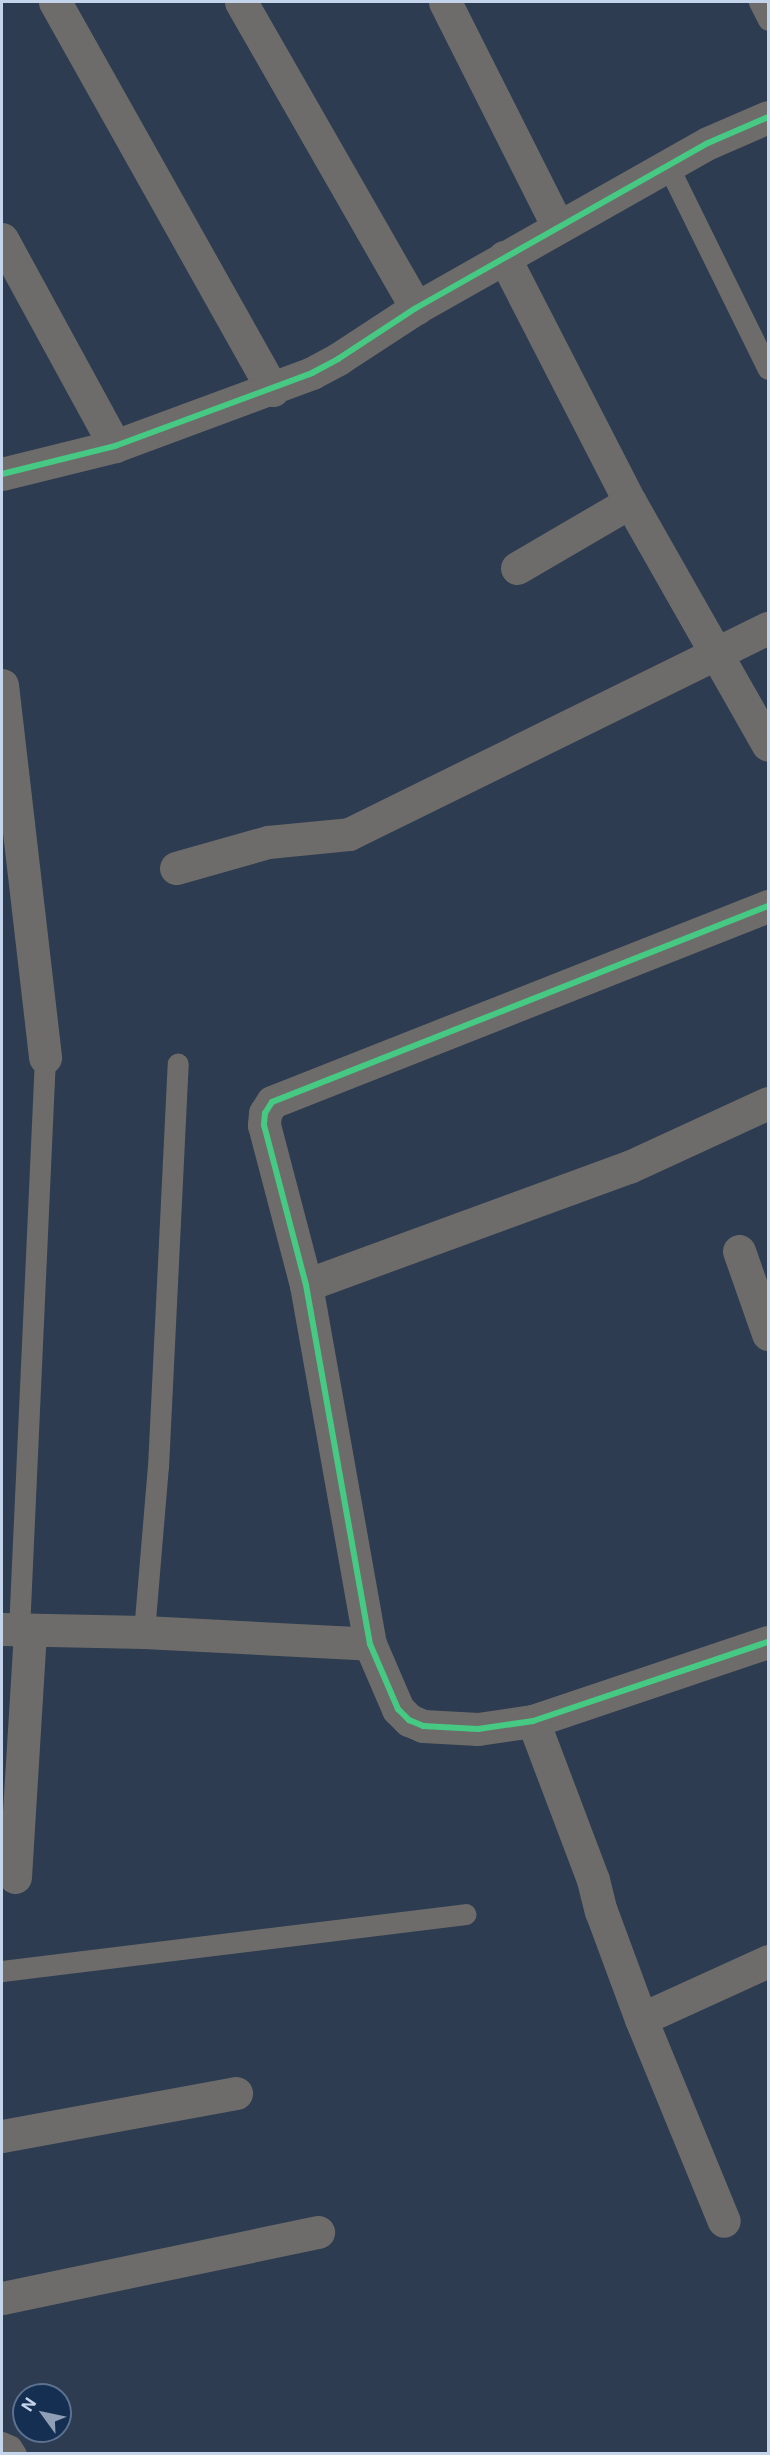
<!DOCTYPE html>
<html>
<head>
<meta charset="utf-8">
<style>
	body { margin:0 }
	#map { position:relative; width:770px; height:2455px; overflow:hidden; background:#2d3c50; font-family:Inter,sans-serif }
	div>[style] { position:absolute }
	.lane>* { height:21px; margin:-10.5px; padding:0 10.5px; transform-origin:10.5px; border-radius:10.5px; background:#6d6c6a }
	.street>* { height:33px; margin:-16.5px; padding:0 16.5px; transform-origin:16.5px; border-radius:16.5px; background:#6d6c6a }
	.cycleway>* { height:6px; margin:-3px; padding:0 3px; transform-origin:3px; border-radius:3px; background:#46c982 }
	span { translate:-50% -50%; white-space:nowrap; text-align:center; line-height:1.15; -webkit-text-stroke:6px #152f52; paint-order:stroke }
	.frame { position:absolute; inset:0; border:3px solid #c4d4eb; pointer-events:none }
	.north { position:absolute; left:12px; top:2383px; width:60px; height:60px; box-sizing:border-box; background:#152f52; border:2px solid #5b718f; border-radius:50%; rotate:303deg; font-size:16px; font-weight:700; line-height:24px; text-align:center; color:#c4d4eb }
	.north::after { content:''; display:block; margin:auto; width:21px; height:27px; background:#8f9fb5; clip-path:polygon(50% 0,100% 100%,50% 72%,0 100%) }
</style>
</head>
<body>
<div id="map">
	<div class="lane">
		<div style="left:759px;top:2px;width:20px;rotate:63deg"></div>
		<div style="left:668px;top:166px;width:226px;rotate:63.8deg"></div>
		<div style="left:19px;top:1630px;width:573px;rotate:-87.4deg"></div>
		<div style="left:144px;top:1632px;width:166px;rotate:-85.2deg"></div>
		<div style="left:158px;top:1467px;width:404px;rotate:-87.2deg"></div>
		<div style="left:2px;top:1971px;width:467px;rotate:-7deg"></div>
		<div style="left:2px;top:2442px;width:10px;rotate:24deg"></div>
		<div style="left:11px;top:2446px;width:9px;rotate:58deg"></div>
	</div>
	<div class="street">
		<div style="left:55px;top:2px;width:445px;rotate:60.7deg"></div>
		<div style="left:241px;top:2px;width:353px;rotate:60.2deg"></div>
		<div style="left:445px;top:2px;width:252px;rotate:63.3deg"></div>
		<div style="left:2px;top:239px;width:236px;rotate:61.4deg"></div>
		<div style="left:504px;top:257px;width:276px;rotate:62.8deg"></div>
		<div style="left:630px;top:502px;width:279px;rotate:60.4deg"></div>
		<div style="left:2px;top:474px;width:116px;rotate:-13.9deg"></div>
		<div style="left:115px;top:446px;width:210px;rotate:-20.3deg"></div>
		<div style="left:312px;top:373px;width:30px;rotate:-28deg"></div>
		<div style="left:338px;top:359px;width:93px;rotate:-33.2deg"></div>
		<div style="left:416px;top:308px;width:335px;rotate:-29.5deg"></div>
		<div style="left:708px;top:143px;width:65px;rotate:-23.4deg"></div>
		<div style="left:517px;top:568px;width:131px;rotate:-30.3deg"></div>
		<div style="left:2px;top:685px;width:375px;rotate:83.4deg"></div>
		<div style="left:176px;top:868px;width:96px;rotate:-15.8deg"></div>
		<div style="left:268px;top:842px;width:81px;rotate:-5.6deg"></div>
		<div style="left:349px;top:834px;width:467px;rotate:-26.2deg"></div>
		<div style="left:768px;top:906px;width:533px;rotate:158.44deg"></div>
		<div style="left:272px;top:1102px;width:13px;rotate:122deg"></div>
		<div style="left:265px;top:1113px;width:12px;rotate:95deg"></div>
		<div style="left:264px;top:1125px;width:165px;rotate:75.3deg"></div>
		<div style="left:306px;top:1285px;width:365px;rotate:79.9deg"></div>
		<div style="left:370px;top:1644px;width:71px;rotate:66.7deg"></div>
		<div style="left:398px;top:1709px;width:16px;rotate:45deg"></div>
		<div style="left:409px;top:1720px;width:15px;rotate:23deg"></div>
		<div style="left:423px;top:1726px;width:55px;rotate:3.1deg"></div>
		<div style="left:478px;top:1729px;width:56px;rotate:-8.3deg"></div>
		<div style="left:533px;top:1721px;width:248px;rotate:-18.6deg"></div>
		<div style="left:739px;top:1251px;width:88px;rotate:70.7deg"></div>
		<div style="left:306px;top:1285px;width:344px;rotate:-20.1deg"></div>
		<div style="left:629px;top:1167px;width:153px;rotate:-24.7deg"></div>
		<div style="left:2px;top:1629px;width:142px;rotate:1.2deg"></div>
		<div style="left:144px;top:1632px;width:226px;rotate:3deg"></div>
		<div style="left:533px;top:1721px;width:170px;rotate:69.3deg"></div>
		<div style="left:593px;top:1880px;width:32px;rotate:76deg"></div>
		<div style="left:601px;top:1911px;width:115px;rotate:69.7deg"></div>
		<div style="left:641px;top:2019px;width:140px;rotate:-24.5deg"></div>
		<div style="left:15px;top:1877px;width:247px;rotate:-86.5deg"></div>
		<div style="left:641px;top:2019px;width:218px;rotate:67.7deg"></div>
		<div style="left:2px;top:2136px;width:238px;rotate:-10.4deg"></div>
		<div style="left:2px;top:2298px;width:323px;rotate:-11.8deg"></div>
	</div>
	<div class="cycleway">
		<div style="left:2px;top:474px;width:116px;rotate:-13.9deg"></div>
		<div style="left:115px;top:446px;width:210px;rotate:-20.3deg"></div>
		<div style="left:312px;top:373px;width:30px;rotate:-28deg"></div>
		<div style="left:338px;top:359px;width:93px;rotate:-33.2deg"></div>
		<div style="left:416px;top:308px;width:335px;rotate:-29.5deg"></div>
		<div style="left:708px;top:143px;width:65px;rotate:-23.4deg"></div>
		<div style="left:768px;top:906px;width:533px;rotate:158.44deg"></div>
		<div style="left:272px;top:1102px;width:13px;rotate:122deg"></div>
		<div style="left:265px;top:1113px;width:12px;rotate:95deg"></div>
		<div style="left:264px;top:1125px;width:165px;rotate:75.3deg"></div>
		<div style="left:306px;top:1285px;width:365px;rotate:79.9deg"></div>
		<div style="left:370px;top:1644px;width:71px;rotate:66.7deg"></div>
		<div style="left:398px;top:1709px;width:16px;rotate:45deg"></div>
		<div style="left:409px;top:1720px;width:15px;rotate:23deg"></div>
		<div style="left:423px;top:1726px;width:55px;rotate:3.1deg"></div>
		<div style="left:478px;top:1729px;width:56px;rotate:-8.3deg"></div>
		<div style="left:533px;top:1721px;width:248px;rotate:-18.6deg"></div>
	</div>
	<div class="frame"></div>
	<div class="north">N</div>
</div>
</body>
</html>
